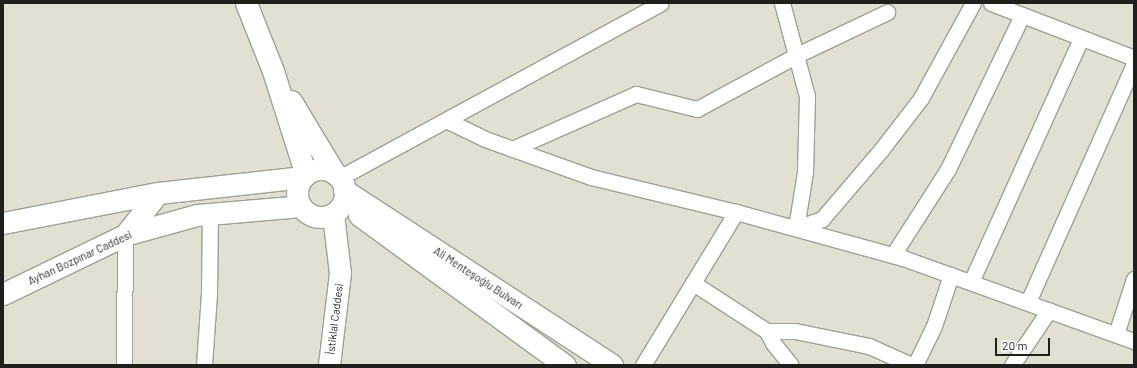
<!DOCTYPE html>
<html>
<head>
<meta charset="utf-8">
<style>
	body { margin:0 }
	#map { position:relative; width:1137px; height:368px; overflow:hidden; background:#e2dfd3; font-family:Barlow,sans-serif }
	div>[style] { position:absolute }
	.roads { filter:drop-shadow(1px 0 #a2a095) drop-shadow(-1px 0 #a2a095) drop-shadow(0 1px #a2a095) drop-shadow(0 -1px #a2a095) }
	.street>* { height:15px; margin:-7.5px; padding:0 7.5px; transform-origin:7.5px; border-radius:7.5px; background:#fff }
	.secondary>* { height:21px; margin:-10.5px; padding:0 10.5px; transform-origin:10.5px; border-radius:10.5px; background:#fff }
	.secondary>.ring { margin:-10.5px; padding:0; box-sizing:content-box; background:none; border:21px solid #fff; border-radius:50% }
	span { translate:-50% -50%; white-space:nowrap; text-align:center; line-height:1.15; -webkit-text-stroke:3px #fff; paint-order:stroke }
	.street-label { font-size:11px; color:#201f1b }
	.frame { position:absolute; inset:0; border:4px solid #201f1b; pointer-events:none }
	.scale { position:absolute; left:995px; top:338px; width:55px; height:18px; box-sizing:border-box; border:2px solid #201f1b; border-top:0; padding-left:5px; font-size:12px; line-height:14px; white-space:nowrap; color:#201f1b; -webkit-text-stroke:3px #fff; paint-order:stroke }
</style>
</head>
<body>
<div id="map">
	<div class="roads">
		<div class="street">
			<div style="left:782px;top:3px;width:96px;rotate:75deg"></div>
			<div style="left:807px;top:96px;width:76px;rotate:91.5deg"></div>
			<div style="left:805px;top:172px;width:57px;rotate:99.1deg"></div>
			<div style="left:796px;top:228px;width:28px;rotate:-19deg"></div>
			<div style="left:822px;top:219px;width:91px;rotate:-49.5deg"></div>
			<div style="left:881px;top:150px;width:66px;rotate:-52.4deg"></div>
			<div style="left:921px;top:98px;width:108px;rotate:-61.3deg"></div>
			<div style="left:991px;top:3px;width:153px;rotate:21deg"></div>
			<div style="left:446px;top:120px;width:43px;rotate:26deg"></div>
			<div style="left:485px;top:139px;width:113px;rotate:19.7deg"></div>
			<div style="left:591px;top:177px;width:149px;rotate:13.6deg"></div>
			<div style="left:736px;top:212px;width:173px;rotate:15.4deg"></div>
			<div style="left:903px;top:258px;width:245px;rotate:19.8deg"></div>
			<div style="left:512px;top:149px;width:136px;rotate:-23.9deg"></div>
			<div style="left:636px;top:94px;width:63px;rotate:13.8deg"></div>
			<div style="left:697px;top:109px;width:114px;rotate:-28.4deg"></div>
			<div style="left:797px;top:55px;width:100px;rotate:-25.5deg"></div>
			<div style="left:339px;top:178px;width:366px;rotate:-28.5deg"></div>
			<div style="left:893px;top:255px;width:102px;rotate:-57.4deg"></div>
			<div style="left:948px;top:169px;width:171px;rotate:-64.3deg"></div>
			<div style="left:971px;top:282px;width:268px;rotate:-65.7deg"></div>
			<div style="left:693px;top:283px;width:88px;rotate:33deg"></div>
			<div style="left:767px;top:331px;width:13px;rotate:63deg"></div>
			<div style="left:773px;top:343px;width:28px;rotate:51deg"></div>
			<div style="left:1028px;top:302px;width:261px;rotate:-66deg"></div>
			<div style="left:767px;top:331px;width:28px"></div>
			<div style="left:795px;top:331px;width:76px;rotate:11.5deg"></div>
			<div style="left:869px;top:346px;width:46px;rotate:24.3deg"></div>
			<div style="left:1116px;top:334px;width:58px;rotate:-71.9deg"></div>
			<div style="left:124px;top:365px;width:130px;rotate:-89.6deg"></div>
			<div style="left:204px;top:365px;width:72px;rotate:-86deg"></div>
			<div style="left:209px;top:293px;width:79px;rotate:-89.3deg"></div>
			<div style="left:643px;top:365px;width:179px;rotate:-58.7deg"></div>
			<div style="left:915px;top:365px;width:43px;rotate:-64deg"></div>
			<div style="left:934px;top:326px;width:54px;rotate:-71.6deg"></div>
			<div style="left:1012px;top:365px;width:66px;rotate:-56.1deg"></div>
		</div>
		<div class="secondary">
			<div style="left:246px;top:3px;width:73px;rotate:68.3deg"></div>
			<div style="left:273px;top:71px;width:109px;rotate:72.4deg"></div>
			<div style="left:291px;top:101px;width:85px;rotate:58.9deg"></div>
			<div class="ring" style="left:297px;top:169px;width:27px;height:27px"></div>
			<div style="left:344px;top:190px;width:320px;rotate:33.1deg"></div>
			<div style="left:359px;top:215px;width:255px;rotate:36.1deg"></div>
			<div style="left:3px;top:223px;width:158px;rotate:-11deg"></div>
			<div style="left:158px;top:193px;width:146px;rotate:-6.3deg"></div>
			<div style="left:125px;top:235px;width:53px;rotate:-51.8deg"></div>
			<div style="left:3px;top:294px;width:136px;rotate:-25.8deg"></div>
			<div style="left:125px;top:235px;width:75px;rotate:-15.5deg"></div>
			<div style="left:197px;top:215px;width:104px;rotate:-4.9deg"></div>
			<div style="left:329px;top:365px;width:93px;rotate:-83.2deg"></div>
			<div style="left:340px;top:273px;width:59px;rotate:-96.8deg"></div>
		</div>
	</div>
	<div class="street-label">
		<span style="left:80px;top:258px;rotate:-25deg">Ayhan Bozpınar Caddesi</span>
		<span style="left:478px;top:278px;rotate:33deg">Ali Menteşoğlu Bulvarı</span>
		<span style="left:335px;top:319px;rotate:-83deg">İstiklal Caddesi</span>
	</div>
	<div class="frame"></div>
	<div class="scale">20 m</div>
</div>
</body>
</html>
